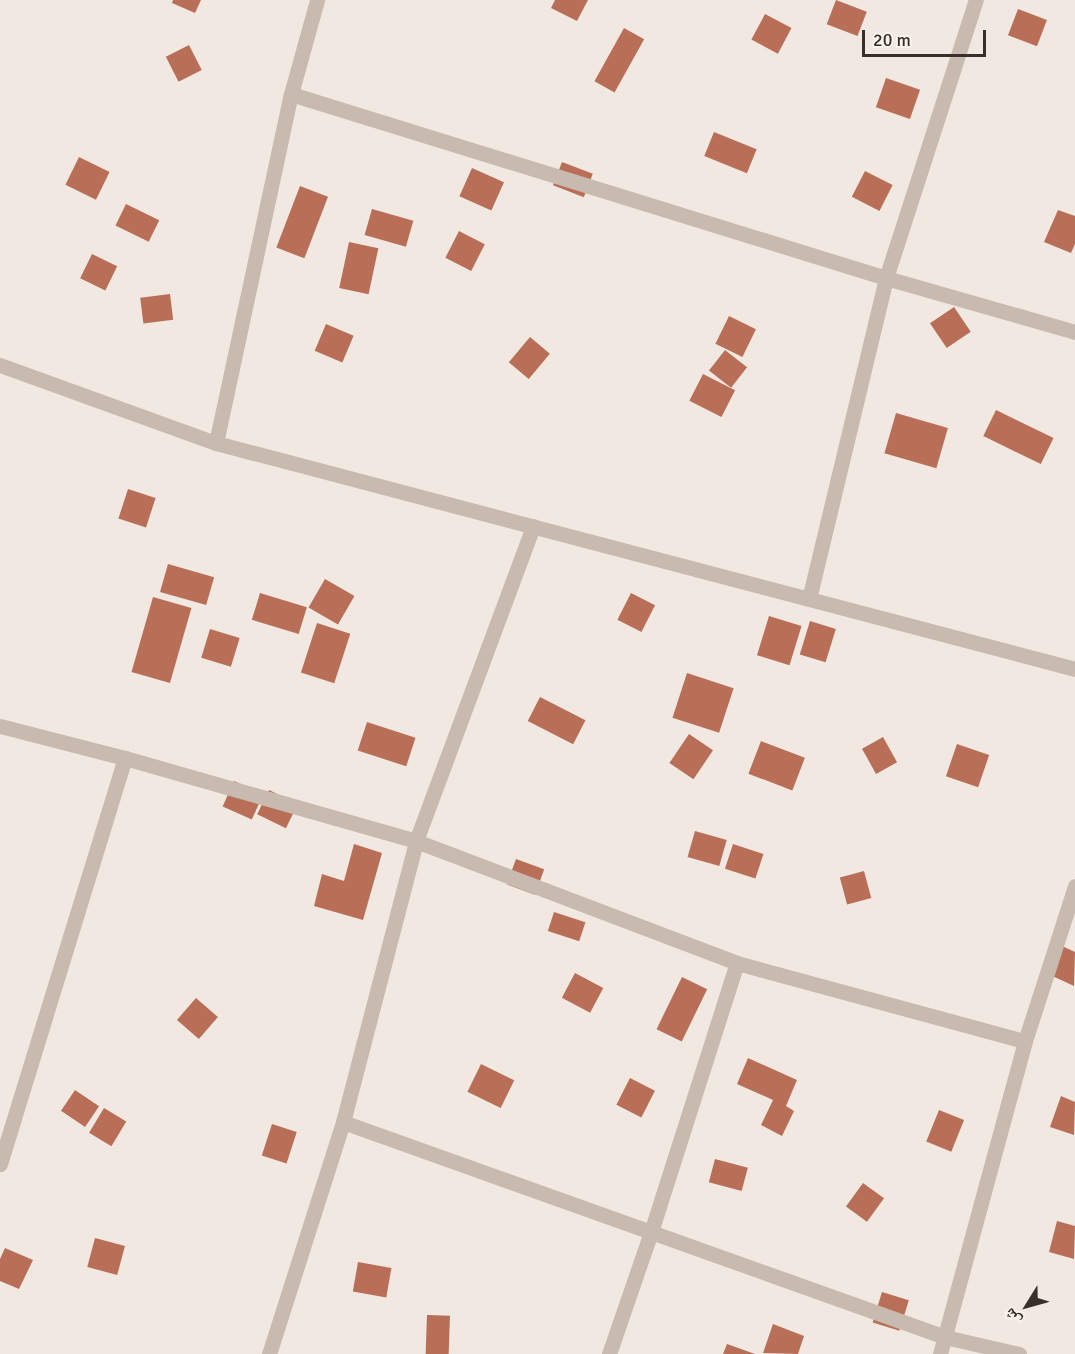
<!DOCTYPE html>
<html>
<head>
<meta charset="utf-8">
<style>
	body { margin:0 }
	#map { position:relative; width:1075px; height:1354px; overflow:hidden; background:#f1e9e1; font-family:Signika,"Noto Naskh Arabic",sans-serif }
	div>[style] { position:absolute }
	.building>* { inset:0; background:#b96e57; transform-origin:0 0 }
	.minor>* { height:15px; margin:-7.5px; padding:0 7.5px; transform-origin:7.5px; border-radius:7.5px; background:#c8baae }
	span { translate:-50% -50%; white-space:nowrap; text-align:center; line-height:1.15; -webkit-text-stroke:4.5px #f9f3ed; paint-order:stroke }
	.north { position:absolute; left:997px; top:1276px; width:60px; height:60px; -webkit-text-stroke:4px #f9f3ed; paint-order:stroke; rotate:233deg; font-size:16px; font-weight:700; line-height:24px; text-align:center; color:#372f2b }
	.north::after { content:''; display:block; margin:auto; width:21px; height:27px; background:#372f2b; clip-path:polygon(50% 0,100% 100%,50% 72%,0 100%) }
	.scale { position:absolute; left:862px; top:30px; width:124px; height:27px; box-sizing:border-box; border:3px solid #372f2b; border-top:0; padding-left:8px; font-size:18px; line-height:21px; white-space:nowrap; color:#372f2b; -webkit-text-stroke:4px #f9f3ed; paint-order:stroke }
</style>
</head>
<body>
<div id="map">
	<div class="building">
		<div style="clip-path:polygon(173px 0,201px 0,195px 13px,172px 3px)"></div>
		<div style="clip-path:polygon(555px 0,588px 0,577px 21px,551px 8px)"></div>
		<div style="left:836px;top:0;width:33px;height:26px;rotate:21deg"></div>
		<div style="left:1018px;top:9px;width:31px;height:28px;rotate:21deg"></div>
		<div style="left:765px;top:14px;width:30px;height:29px;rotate:28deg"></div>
		<div style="left:624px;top:28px;width:23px;height:61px;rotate:29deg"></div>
		<div style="left:189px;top:45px;width:28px;height:26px;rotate:63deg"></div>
		<div style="left:886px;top:78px;width:36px;height:31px;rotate:19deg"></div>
		<div style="left:714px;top:132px;width:46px;height:26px;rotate:22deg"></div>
		<div style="left:79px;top:157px;width:34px;height:31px;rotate:26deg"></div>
		<div style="left:562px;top:162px;width:33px;height:25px;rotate:21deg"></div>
		<div style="left:472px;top:168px;width:35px;height:31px;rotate:24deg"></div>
		<div style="left:865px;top:171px;width:31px;height:29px;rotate:27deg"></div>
		<div style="left:300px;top:186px;width:30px;height:66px;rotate:21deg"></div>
		<div style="left:126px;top:204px;width:37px;height:24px;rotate:26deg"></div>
		<div style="left:372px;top:209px;width:43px;height:27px;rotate:16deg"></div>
		<div style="clip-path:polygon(1058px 210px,1075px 216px,1075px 244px,1071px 253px,1044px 242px)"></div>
		<div style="left:459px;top:231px;width:29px;height:30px;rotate:27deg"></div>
		<div style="left:349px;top:242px;width:30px;height:47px;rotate:12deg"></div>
		<div style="left:92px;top:254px;width:28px;height:27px;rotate:26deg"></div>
		<div style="left:170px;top:294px;width:26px;height:30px;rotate:83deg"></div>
		<div style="left:954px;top:307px;width:30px;height:29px;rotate:56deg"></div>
		<div style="left:729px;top:316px;width:30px;height:31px;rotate:26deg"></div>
		<div style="left:326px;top:324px;width:30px;height:29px;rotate:23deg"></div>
		<div style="left:530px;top:337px;width:26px;height:33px;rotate:40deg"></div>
		<div style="left:725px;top:350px;width:28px;height:26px;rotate:38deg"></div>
		<div style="left:703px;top:374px;width:36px;height:30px;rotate:27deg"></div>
		<div style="left:996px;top:410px;width:64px;height:29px;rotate:26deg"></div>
		<div style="left:896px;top:413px;width:54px;height:42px;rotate:16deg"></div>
		<div style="left:128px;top:489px;width:29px;height:31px;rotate:18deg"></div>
		<div style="left:168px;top:564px;width:48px;height:29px;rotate:16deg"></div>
		<div style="left:325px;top:579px;width:34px;height:33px;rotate:30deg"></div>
		<div style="left:260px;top:593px;width:49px;height:28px;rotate:17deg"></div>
		<div style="left:631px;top:593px;width:27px;height:30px;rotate:27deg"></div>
		<div style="left:153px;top:597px;width:40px;height:78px;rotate:16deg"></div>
		<div style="left:769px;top:616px;width:34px;height:41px;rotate:17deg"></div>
		<div style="left:810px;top:621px;width:27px;height:35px;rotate:17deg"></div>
		<div style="left:317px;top:623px;width:35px;height:52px;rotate:18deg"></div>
		<div style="left:210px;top:629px;width:31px;height:30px;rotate:17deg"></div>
		<div style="left:687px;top:673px;width:49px;height:47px;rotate:18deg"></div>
		<div style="left:540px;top:697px;width:51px;height:27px;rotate:27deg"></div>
		<div style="left:367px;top:722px;width:51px;height:30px;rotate:18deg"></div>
		<div style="left:689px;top:734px;width:29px;height:35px;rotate:34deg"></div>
		<div style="left:883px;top:737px;width:29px;height:24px;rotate:61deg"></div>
		<div style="left:761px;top:741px;width:47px;height:35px;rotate:21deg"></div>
		<div style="left:957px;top:744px;width:34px;height:34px;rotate:19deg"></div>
		<div style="left:234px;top:781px;width:32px;height:28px;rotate:24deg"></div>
		<div style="left:269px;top:790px;width:32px;height:27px;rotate:26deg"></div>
		<div style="left:695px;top:831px;width:33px;height:27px;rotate:16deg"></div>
		<div style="clip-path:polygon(354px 844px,382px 853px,363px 920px,314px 906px,322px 874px,344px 881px)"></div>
		<div style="left:733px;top:844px;width:32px;height:26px;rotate:18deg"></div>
		<div style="left:516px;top:859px;width:30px;height:27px;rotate:20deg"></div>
		<div style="left:864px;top:871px;width:28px;height:25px;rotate:75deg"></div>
		<div style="left:554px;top:912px;width:33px;height:20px;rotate:18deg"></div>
		<div style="clip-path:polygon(1062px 946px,1075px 952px,1074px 986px,1048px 974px)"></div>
		<div style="left:575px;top:973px;width:32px;height:28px;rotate:28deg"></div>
		<div style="left:682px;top:977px;width:28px;height:58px;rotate:26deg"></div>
		<div style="left:196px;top:998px;width:29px;height:29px;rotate:41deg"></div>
		<div style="clip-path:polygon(748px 1058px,797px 1080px,786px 1106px,794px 1111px,782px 1136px,761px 1125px,773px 1100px,737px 1084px)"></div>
		<div style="left:481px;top:1064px;width:37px;height:31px;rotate:26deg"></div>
		<div style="left:630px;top:1078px;width:28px;height:30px;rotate:27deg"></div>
		<div style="left:75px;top:1090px;width:29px;height:25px;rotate:34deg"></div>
		<div style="clip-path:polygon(1061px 1096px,1075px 1102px,1074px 1135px,1050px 1127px)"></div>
		<div style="left:104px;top:1108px;width:26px;height:29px;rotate:31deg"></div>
		<div style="left:939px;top:1110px;width:27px;height:34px;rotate:22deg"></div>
		<div style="left:272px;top:1124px;width:26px;height:33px;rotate:18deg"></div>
		<div style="left:715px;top:1159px;width:34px;height:24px;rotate:15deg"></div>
		<div style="left:863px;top:1183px;width:26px;height:29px;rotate:36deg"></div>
		<div style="clip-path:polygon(1057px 1221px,1075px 1226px,1074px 1259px,1049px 1252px)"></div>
		<div style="left:95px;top:1238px;width:31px;height:30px;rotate:15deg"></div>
		<div style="clip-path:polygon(5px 1248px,33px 1260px,19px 1289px,0 1281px,0 1259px)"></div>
		<div style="left:358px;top:1262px;width:34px;height:30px;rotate:10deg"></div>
		<div style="left:882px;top:1292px;width:28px;height:32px;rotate:17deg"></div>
		<div style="left:427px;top:1315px;width:23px;height:39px;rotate:2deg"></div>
		<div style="clip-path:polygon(773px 1324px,804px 1336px,798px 1354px,763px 1353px)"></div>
		<div style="clip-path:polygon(727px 1344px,755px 1354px,723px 1354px)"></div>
	</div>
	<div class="minor">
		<div style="left:291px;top:94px;width:623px;rotate:17.18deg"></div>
		<div style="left:886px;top:278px;width:197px;rotate:15.9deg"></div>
		<div style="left:0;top:365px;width:230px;rotate:19.9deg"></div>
		<div style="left:216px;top:443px;width:888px;rotate:14.74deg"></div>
		<div style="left:216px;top:443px;width:357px;rotate:-77.9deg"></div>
		<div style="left:291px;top:94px;width:98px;rotate:-74.5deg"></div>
		<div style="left:809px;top:599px;width:330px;rotate:-76.5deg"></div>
		<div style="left:886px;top:278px;width:292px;rotate:-72.1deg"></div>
		<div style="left:0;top:726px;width:129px;rotate:14.4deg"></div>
		<div style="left:125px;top:758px;width:303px;rotate:15.9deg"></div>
		<div style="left:416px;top:841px;width:343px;rotate:20.8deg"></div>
		<div style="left:737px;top:963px;width:298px;rotate:15.2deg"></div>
		<div style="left:343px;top:1122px;width:639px;rotate:19.65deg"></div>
		<div style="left:945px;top:1337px;width:76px;rotate:12.9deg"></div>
		<div style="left:0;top:1164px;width:425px;rotate:-72.9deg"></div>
		<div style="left:269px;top:1354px;width:244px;rotate:-72.3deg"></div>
		<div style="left:343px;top:1122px;width:290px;rotate:-75.4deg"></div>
		<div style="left:416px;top:841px;width:336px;rotate:-69.6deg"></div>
		<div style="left:609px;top:1354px;width:129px;rotate:-71deg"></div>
		<div style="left:651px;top:1232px;width:282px;rotate:-72.3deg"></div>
		<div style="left:940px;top:1354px;width:324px;rotate:-74.8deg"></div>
		<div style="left:1025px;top:1041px;width:163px;rotate:-72.1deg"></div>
	</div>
	<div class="north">ش</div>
	<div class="scale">20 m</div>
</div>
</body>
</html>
